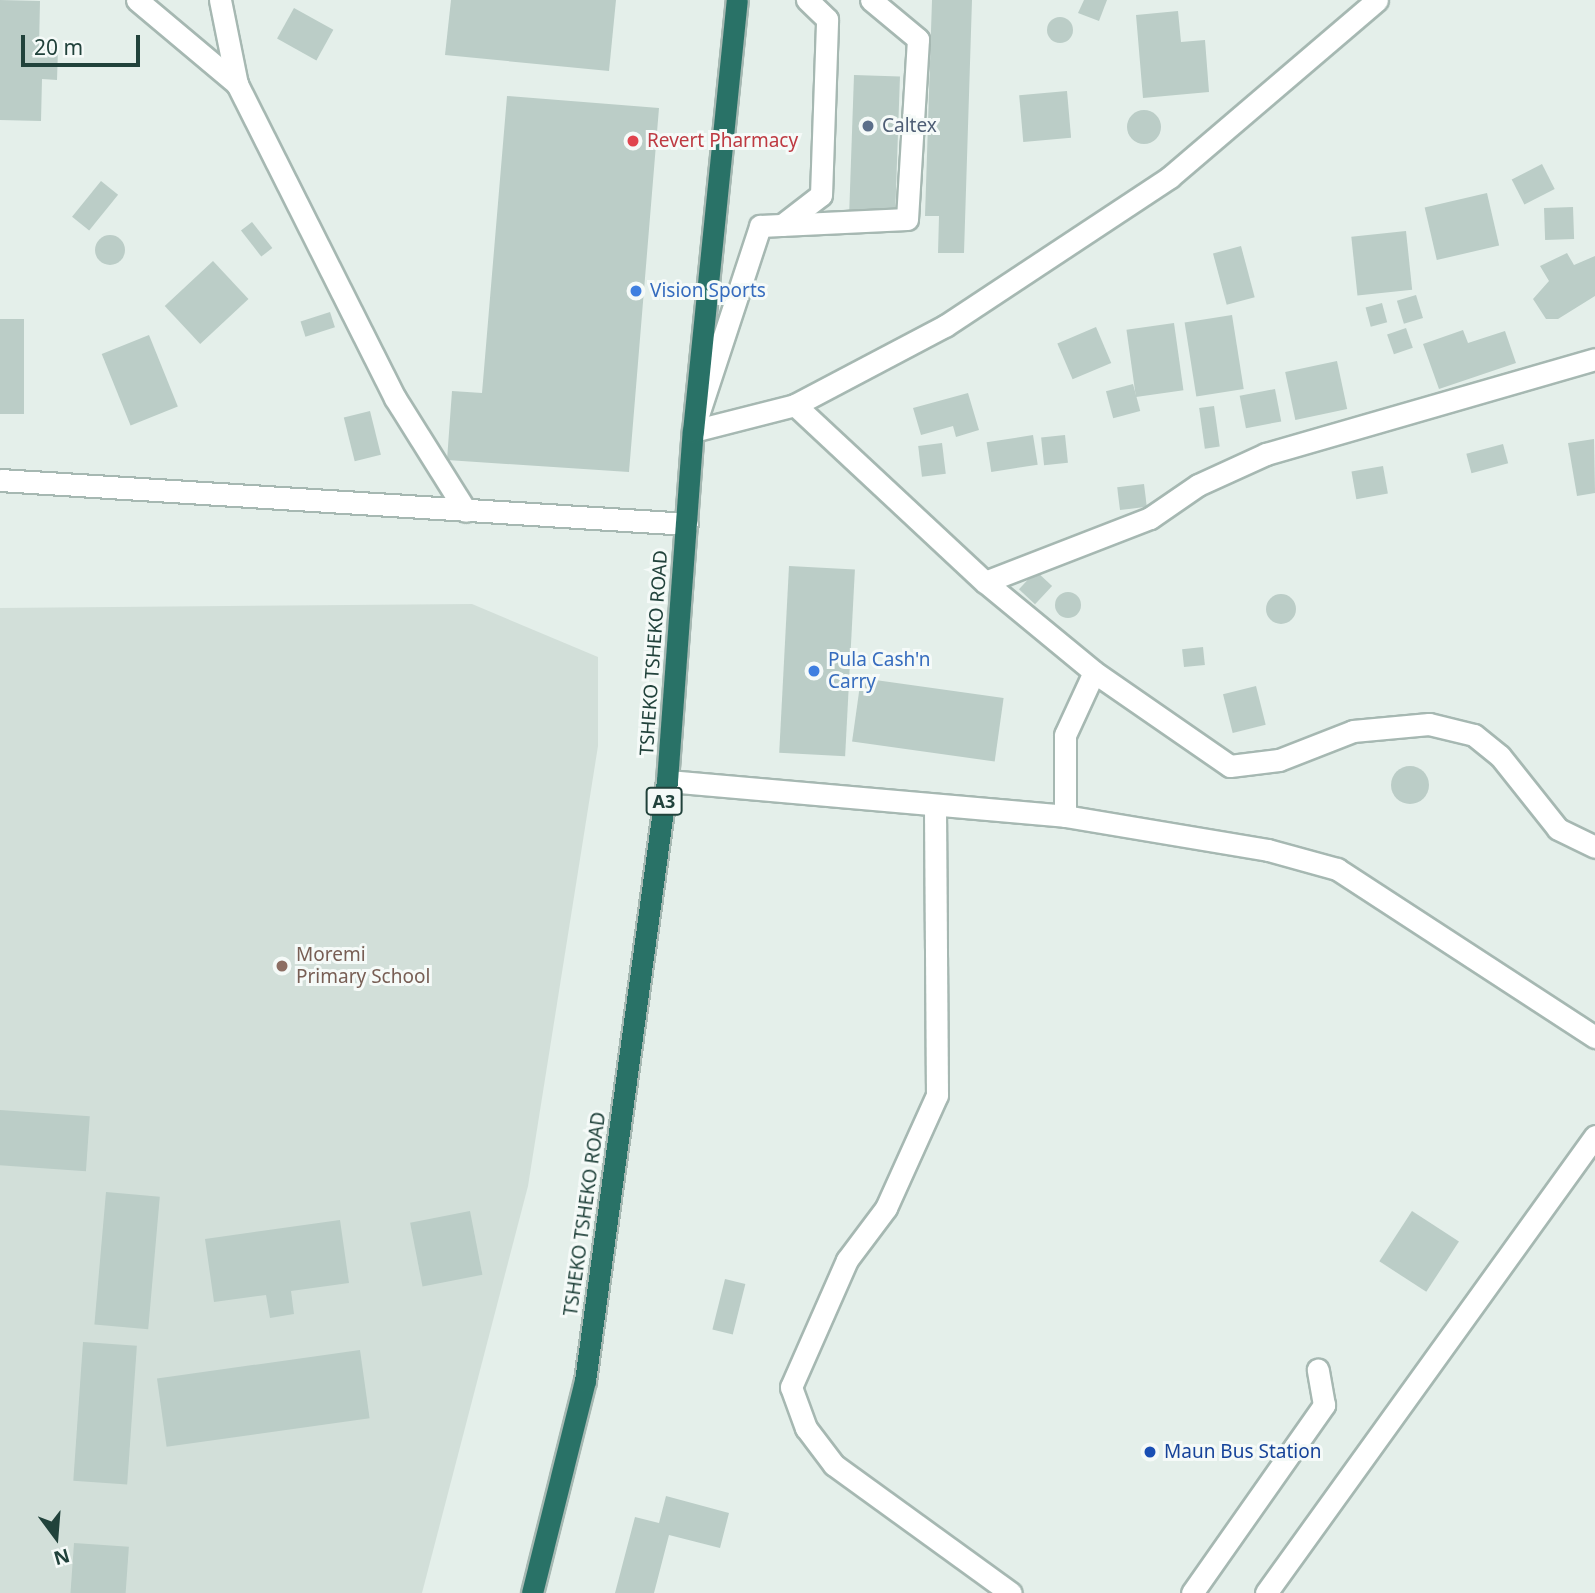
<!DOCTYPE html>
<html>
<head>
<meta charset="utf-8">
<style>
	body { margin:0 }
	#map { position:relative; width:1595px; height:1593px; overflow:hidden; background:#e4efea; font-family:"Noto Sans",sans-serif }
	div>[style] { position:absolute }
	.built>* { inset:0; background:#d2dfd9 }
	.building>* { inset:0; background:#bbcdc7; transform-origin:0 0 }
	.round { border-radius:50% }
	.roads { filter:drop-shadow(2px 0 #a6b8b2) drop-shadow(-2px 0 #a6b8b2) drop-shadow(0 2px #a6b8b2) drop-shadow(0 -2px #a6b8b2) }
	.minor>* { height:21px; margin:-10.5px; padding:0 10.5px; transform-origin:10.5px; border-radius:10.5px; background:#fff }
	.highway>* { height:21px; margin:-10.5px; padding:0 10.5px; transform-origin:10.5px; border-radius:10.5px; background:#297267 }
	.dots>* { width:19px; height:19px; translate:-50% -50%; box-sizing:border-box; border:4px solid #f5faf8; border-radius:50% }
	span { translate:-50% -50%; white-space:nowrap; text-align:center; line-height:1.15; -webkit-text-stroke:6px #f5faf8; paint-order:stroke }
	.shield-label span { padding:2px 5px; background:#f5faf8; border:2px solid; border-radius:5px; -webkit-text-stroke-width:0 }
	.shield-label { font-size:18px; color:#21423b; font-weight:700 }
	.service-label { font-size:19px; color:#4e5e75 }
	.left { translate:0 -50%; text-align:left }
	.health-label { font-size:19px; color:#be3a42 }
	.shop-label { font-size:19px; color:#366cbe }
	.street-label { font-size:19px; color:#21423b }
	.education-label { font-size:19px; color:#785e54 }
	.transit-label { font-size:19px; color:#164399 }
	.north { position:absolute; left:21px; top:1502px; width:70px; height:70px; -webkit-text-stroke:5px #f5faf8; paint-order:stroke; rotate:164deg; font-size:19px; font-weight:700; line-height:28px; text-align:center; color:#21423b }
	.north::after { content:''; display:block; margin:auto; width:24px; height:32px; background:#21423b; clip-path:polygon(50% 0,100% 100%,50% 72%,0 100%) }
	.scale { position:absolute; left:21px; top:35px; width:119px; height:32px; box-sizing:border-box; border:4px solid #21423b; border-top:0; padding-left:9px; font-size:21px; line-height:24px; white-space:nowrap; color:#21423b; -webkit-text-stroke:5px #f5faf8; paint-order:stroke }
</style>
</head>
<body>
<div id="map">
	<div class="built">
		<div style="clip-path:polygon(472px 604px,598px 657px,598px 746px,528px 1186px,422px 1593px,0 1593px,0 608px)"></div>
	</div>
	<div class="building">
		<div style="clip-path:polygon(0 0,40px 1px,39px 49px,58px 49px,57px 80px,42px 79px,41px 121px,0 120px)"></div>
		<div style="clip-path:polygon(451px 0,616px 0,609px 71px,445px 55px)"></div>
		<div style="clip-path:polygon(932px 0,972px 0,964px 253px,938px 253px,939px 216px,925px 216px)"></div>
		<div style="clip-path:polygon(1084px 0,1107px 0,1099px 21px,1078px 13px)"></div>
		<div style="left:294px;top:8px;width:45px;height:35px;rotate:29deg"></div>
		<div style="clip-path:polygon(1178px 11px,1181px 42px,1205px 40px,1209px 92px,1143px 98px,1136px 15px)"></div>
		<div class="round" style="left:1047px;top:17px;width:26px;height:26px"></div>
		<div style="left:854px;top:75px;width:46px;height:138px;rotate:2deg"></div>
		<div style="left:1067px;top:91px;width:47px;height:48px;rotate:85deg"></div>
		<div style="clip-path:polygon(507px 96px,659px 108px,629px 472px,447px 460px,452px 391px,482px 393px)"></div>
		<div class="round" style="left:1127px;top:110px;width:34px;height:34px"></div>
		<div style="left:1542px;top:164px;width:28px;height:34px;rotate:63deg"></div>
		<div style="left:101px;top:181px;width:22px;height:46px;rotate:39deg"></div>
		<div style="left:1487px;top:193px;width:54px;height:64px;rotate:77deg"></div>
		<div style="left:1573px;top:207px;width:32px;height:29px;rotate:88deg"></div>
		<div style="left:252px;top:222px;width:33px;height:14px;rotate:52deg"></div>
		<div style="left:1406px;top:231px;width:59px;height:55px;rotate:84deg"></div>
		<div class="round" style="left:95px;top:235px;width:30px;height:30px"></div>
		<div style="left:1241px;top:246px;width:53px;height:29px;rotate:75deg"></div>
		<div style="clip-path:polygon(1567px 253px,1574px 265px,1595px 256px,1595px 296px,1558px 319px,1546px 319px,1533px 299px,1549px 281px,1540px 266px)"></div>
		<div style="left:213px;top:261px;width:52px;height:66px;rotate:47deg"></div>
		<div style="left:1416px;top:295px;width:24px;height:20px;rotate:73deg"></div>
		<div style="left:1382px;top:303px;width:20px;height:17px;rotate:75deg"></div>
		<div style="left:330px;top:312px;width:16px;height:31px;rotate:72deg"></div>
		<div style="left:1232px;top:315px;width:75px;height:48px;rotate:81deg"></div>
		<div style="left:0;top:319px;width:24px;height:95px"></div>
		<div style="left:1174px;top:323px;width:68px;height:48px;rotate:82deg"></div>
		<div style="left:1096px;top:327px;width:39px;height:42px;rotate:67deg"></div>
		<div style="left:1406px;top:328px;width:21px;height:20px;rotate:71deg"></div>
		<div style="clip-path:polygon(1463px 330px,1468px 343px,1505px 331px,1516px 363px,1439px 389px,1423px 344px)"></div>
		<div style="left:149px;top:335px;width:77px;height:51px;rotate:68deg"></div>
		<div style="left:1337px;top:361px;width:49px;height:53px;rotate:78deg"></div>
		<div style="left:1133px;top:384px;width:28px;height:28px;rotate:75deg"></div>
		<div style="left:1275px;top:389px;width:33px;height:36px;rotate:79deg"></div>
		<div style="clip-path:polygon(968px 393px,979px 430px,956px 437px,953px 426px,921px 435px,913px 408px)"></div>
		<div style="left:1214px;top:406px;width:41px;height:15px;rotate:82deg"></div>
		<div style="left:370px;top:411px;width:45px;height:27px;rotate:76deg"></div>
		<div style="left:1033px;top:435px;width:30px;height:47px;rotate:81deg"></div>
		<div style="left:1065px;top:435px;width:28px;height:24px;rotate:84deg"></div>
		<div style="clip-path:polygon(1594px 439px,1595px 493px,1577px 496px,1568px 443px)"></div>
		<div style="left:942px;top:443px;width:31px;height:24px;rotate:83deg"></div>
		<div style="left:1503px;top:444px;width:20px;height:38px;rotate:75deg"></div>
		<div style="left:1383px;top:466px;width:28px;height:32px;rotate:80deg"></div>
		<div style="left:1144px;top:484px;width:23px;height:27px;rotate:83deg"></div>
		<div style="left:789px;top:566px;width:66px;height:187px;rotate:3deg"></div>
		<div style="left:1036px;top:571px;width:22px;height:25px;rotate:43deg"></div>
		<div class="round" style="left:1055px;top:592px;width:26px;height:26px"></div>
		<div class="round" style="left:1266px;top:594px;width:30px;height:30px"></div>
		<div style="left:1203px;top:647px;width:18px;height:21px;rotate:84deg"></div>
		<div style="left:861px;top:678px;width:144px;height:64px;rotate:8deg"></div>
		<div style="left:1256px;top:686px;width:40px;height:34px;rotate:76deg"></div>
		<div class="round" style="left:1391px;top:766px;width:38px;height:38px"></div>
		<div style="left:0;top:1110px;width:90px;height:55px;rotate:4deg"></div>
		<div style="left:106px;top:1192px;width:54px;height:133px;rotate:5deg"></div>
		<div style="left:470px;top:1211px;width:65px;height:61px;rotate:79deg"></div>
		<div style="left:1412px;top:1211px;width:56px;height:60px;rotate:33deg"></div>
		<div style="clip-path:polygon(340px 1220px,349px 1283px,291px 1291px,294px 1314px,270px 1318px,266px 1295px,214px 1302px,205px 1239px)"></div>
		<div style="left:725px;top:1279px;width:21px;height:52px;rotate:14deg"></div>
		<div style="left:83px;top:1342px;width:54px;height:139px;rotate:4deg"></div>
		<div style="left:360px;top:1350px;width:69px;height:205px;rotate:82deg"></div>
		<div style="clip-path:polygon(666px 1496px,729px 1513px,720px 1548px,669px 1535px,654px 1593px,615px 1593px,635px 1517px,659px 1523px)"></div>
		<div style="left:74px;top:1543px;width:55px;height:50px;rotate:4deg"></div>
	</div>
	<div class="roads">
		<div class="minor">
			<div style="left:137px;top:0;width:131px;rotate:40deg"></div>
			<div style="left:220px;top:0;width:86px;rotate:78.6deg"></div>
			<div style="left:237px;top:84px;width:352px;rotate:63.3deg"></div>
			<div style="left:395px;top:398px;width:133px;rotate:57.9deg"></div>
			<div style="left:782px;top:225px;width:49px;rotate:-37.6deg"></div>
			<div style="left:821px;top:195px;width:176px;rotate:-88deg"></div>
			<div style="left:827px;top:19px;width:28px;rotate:-136deg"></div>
			<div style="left:795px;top:405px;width:260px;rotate:43deg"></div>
			<div style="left:985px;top:582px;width:141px;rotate:39.5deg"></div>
			<div style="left:699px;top:412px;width:196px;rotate:-71.8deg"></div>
			<div style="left:760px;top:226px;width:147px;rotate:-2.7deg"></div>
			<div style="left:907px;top:219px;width:180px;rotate:-86.5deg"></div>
			<div style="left:918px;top:39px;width:61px;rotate:-140.3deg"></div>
			<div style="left:693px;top:431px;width:105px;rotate:-14.3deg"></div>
			<div style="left:795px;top:405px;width:170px;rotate:-27.8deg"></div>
			<div style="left:945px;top:326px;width:270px;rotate:-33.5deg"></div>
			<div style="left:1170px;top:177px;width:272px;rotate:-40.5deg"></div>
			<div style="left:0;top:480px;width:688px;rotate:3.66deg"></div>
			<div style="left:985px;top:582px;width:177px;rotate:-21.2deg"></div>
			<div style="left:1150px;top:518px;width:58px;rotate:-34.5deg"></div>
			<div style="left:1198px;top:485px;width:75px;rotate:-24.5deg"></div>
			<div style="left:1266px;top:454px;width:342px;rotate:-16.1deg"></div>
			<div style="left:667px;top:781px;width:400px;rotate:5deg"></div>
			<div style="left:1065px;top:816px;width:206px;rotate:9.5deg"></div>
			<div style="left:1268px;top:850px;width:72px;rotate:15.4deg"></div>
			<div style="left:1337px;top:869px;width:308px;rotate:33.1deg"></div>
			<div style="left:935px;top:809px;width:286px;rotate:89.6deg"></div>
			<div style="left:937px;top:1095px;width:124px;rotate:114.3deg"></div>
			<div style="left:886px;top:1208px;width:65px;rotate:126.9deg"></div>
			<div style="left:847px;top:1260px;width:139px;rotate:113.8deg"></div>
			<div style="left:791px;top:1387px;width:44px;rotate:69.9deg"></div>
			<div style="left:806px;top:1428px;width:46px;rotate:52.9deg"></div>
			<div style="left:834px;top:1465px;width:218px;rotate:35.9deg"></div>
			<div style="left:1065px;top:816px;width:81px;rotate:-90deg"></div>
			<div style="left:1065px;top:735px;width:69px;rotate:-65.3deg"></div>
			<div style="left:1094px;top:672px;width:165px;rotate:34.7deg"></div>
			<div style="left:1230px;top:766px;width:49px;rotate:-7deg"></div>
			<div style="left:1279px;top:760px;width:79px;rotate:-21.4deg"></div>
			<div style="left:1353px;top:731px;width:76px;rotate:-5.3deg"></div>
			<div style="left:1429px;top:724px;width:46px;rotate:13.7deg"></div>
			<div style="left:1474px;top:735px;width:33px;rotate:39deg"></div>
			<div style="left:1500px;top:756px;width:93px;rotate:51.5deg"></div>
			<div style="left:1558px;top:829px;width:41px;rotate:25.9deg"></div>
			<div style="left:1192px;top:1593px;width:230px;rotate:-54.9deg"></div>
			<div style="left:1324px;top:1405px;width:36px;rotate:-100deg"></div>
			<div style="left:1266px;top:1593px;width:563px;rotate:-54.25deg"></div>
		</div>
		<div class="highway">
			<div style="left:532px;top:1593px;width:219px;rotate:-76deg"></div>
			<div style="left:585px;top:1381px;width:606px;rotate:-82.22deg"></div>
			<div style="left:667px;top:781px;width:351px;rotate:-85.8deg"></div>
			<div style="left:693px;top:431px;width:433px;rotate:-84.2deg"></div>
		</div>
	</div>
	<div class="dots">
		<div style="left:868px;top:126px;background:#5c6f8a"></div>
		<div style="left:633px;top:141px;background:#e0444e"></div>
		<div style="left:636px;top:291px;background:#3f7fe0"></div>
		<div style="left:814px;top:671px;background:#3f7fe0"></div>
		<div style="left:282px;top:966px;background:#8d6e63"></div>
		<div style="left:1150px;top:1452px;background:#1a4fb4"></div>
	</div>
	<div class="shield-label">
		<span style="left:664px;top:801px">A3</span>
	</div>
	<div class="service-label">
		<span class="left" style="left:882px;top:126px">Caltex</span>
	</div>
	<div class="health-label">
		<span class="left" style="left:647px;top:141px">Revert Pharmacy</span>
	</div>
	<div class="shop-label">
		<span class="left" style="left:650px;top:291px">Vision Sports</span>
		<span class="left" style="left:828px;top:671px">Pula Cash'n<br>Carry</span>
	</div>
	<div class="street-label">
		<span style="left:654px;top:653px;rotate:-86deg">TSHEKO TSHEKO ROAD</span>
		<span style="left:585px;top:1214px;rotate:-82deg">TSHEKO TSHEKO ROAD</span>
	</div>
	<div class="education-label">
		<span class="left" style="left:296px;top:966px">Moremi<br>Primary School</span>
	</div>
	<div class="transit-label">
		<span class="left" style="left:1164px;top:1452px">Maun Bus Station</span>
	</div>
	<div class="north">N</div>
	<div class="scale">20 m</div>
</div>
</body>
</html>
